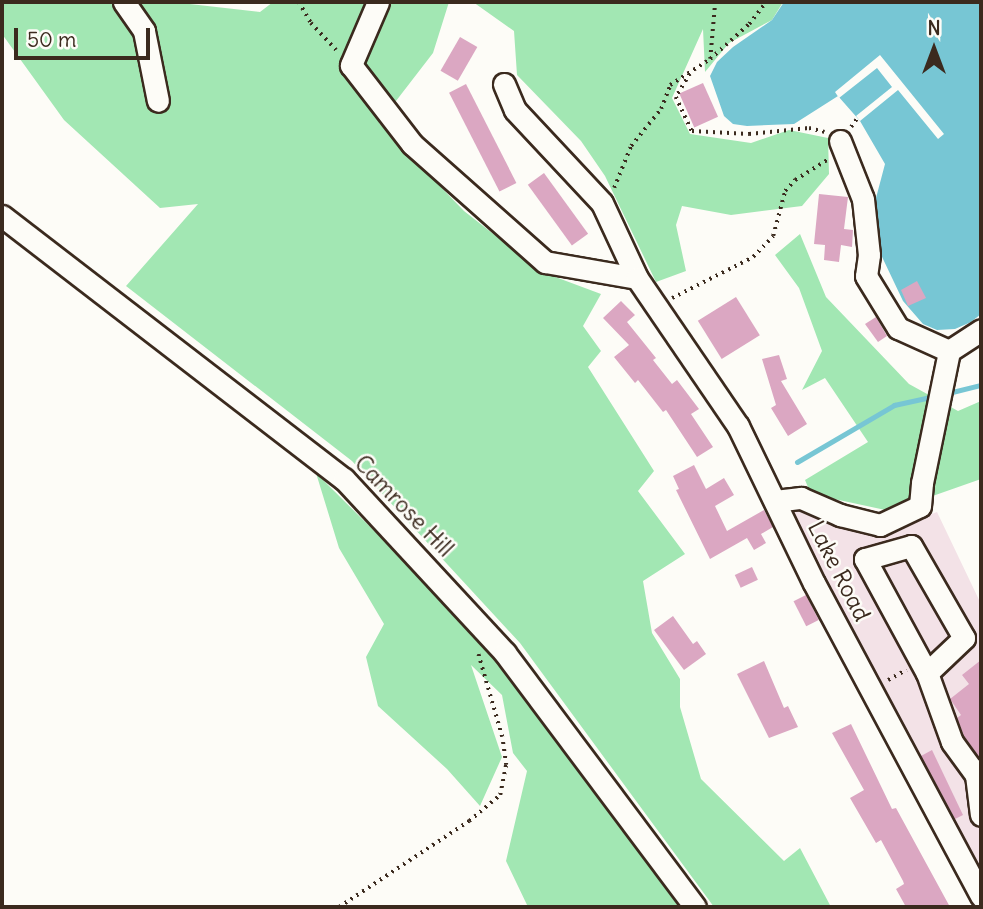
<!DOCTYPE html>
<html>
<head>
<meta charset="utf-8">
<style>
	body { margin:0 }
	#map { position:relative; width:983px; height:909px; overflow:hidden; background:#fdfcf7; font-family:Delius,sans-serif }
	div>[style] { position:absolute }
	.built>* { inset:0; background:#f3e2e7 }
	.green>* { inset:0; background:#a2e7b3 }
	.water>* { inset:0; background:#77c6d4 }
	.pier>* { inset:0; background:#fdfcf7 }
	.stream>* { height:5px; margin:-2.5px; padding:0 2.5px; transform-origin:2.5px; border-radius:2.5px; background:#77c6d4 }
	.building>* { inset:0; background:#dba7c2; transform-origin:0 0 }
	.path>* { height:3.5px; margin-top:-1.75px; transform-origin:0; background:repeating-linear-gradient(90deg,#3b2a1e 0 2px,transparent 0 7px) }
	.roads { filter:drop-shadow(2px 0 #3b2a1e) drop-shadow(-2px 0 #3b2a1e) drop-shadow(0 2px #3b2a1e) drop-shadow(0 -2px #3b2a1e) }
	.minor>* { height:21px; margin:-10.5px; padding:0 10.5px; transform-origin:10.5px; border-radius:10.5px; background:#fdfcf7 }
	span { translate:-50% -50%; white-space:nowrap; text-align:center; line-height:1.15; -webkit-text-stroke:5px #fdfcf7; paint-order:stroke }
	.street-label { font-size:23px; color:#3b2a1e }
	.frame { position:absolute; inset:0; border:4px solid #3b2a1e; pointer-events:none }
	.north { position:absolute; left:899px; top:14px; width:70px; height:70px; -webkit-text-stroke:5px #fdfcf7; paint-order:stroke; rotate:0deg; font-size:19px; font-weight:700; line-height:28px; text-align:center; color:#3b2a1e }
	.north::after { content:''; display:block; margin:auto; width:24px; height:32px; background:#3b2a1e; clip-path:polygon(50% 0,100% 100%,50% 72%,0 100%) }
	.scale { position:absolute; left:14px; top:28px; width:136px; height:32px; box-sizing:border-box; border:4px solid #3b2a1e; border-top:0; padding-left:9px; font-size:21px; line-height:24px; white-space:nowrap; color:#3b2a1e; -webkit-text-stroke:5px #fdfcf7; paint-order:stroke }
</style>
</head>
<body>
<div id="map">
	<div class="built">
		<div style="clip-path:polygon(797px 504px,891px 529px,937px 512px,981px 604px,981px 881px,868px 660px,788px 513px)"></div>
	</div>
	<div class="green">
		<div style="clip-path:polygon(2px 2px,172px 2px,260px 12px,273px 2px,449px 2px,433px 53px,379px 123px,464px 211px,542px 272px,601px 294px,583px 326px,601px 351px,588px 367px,654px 471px,638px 491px,685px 554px,643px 581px,652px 633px,680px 679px,680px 707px,701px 779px,784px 861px,800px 848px,831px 907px,714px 907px,520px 643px,352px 461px,126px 286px,198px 204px,160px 208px,64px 120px,2px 34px)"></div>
		<div style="clip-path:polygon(473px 2px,783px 2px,772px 20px,729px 43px,705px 72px,703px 29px,672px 98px,690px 134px,751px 143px,789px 130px,828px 138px,829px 174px,802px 206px,731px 215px,682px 206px,676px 225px,686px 271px,656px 282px,605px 176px,581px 141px,517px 75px,514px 31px)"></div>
		<div style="clip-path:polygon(800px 234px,826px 297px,909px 384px,958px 411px,981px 401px,981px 479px,890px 511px,811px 494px,805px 480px,868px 442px,825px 378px,802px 390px,822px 351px,799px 288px,775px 255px)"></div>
		<div style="clip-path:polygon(316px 473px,502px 658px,679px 907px,528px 907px,506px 861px,527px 771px,513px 753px,502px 695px,471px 665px,502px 757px,480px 806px,447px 769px,378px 706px,366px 657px,384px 624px,339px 548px)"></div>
	</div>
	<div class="water">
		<div style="clip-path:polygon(784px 2px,981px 2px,981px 314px,971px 322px,955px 329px,937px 330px,923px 324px,903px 301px,874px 240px,872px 213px,885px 164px,860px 121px,838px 96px,794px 124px,747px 126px,733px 124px,724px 116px,710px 76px,717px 62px,733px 47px,772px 20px)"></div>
	</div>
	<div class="pier">
		<div style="clip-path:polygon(880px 55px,944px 134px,938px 139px,898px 90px,860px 121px,856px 116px,892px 87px,877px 68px,839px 98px,835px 92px)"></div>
	</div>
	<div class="stream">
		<div style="left:944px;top:394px;width:38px;rotate:-14deg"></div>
		<div style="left:797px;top:462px;width:113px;rotate:-30.4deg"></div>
		<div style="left:894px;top:405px;width:42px;rotate:-12.4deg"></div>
	</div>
	<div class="building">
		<div style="left:460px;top:37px;width:20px;height:39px;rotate:30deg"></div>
		<div style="left:703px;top:83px;width:37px;height:26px;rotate:66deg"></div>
		<div style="left:466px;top:84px;width:111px;height:19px;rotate:63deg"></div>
		<div style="left:544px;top:173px;width:75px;height:20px;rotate:54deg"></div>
		<div style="clip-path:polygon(819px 194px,848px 197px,844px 229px,853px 230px,852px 247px,841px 245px,839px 262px,824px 260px,825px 245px,814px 244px)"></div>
		<div style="clip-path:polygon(917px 281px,926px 298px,908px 306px,901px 290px)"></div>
		<div style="left:736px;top:297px;width:45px;height:45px;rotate:58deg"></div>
		<div style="clip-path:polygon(621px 301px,635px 315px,627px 322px,656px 358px,653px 360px,672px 384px,677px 380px,699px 409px,691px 414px,713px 447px,697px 457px,666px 410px,663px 412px,638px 380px,635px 383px,614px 357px,629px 345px,603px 318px)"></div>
		<div style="clip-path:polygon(876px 317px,887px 336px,878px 342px,865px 324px)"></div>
		<div style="clip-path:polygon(779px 355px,787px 379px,781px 381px,807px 424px,788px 436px,771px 408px,776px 405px,762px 359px)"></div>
		<div style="clip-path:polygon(694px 465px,706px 489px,724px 478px,734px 495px,715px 506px,727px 531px,764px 510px,773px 527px,761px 534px,766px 543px,754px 550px,747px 538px,710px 559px,676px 490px,679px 489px,673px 476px)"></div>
		<div style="left:752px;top:567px;width:14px;height:19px;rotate:65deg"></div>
		<div style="left:806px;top:595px;width:28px;height:14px;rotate:63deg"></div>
		<div style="clip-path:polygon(673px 616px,693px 644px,697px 641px,706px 654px,684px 670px,654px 630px)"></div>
		<div style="clip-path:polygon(981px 660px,981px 757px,979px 757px,964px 736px,957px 718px,961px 715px,950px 699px,969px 684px,962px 675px)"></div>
		<div style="clip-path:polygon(764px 661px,784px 708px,788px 706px,798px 727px,769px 738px,737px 674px)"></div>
		<div style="clip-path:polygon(851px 724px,892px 809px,896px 808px,950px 907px,906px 907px,896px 889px,904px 884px,903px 881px,881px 840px,876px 843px,850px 798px,864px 790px,832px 733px)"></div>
		<div style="clip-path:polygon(932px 750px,963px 815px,955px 819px,921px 756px)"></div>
	</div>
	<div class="path">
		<div style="left:299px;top:2px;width:24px;rotate:60deg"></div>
		<div style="left:311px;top:23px;width:37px;rotate:47deg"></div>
		<div style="left:710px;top:59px;width:57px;rotate:-85deg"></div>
		<div style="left:690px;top:74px;width:27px;rotate:121deg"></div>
		<div style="left:676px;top:97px;width:38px;rotate:65deg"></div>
		<div style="left:692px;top:131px;width:57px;rotate:3deg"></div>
		<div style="left:749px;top:134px;width:60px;rotate:-5.7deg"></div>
		<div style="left:809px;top:128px;width:16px;rotate:14deg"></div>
		<div style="left:851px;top:127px;width:12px;rotate:-55deg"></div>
		<div style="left:614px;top:188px;width:45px;rotate:-68deg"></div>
		<div style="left:631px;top:146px;width:48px;rotate:-51deg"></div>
		<div style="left:661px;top:109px;width:26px;rotate:-69deg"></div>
		<div style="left:670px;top:85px;width:48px;rotate:-33deg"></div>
		<div style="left:710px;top:59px;width:52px;rotate:-41.9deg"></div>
		<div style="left:749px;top:24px;width:28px;rotate:-52deg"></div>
		<div style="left:672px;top:298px;width:91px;rotate:-26.8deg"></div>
		<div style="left:753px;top:257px;width:29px;rotate:-46deg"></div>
		<div style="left:773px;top:236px;width:47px;rotate:-75.1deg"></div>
		<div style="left:785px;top:191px;width:15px;rotate:-48deg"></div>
		<div style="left:795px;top:180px;width:38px;rotate:-32deg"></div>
		<div style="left:888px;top:680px;width:21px;rotate:-29deg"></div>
		<div style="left:339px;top:907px;width:156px;rotate:-33.5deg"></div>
		<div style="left:469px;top:821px;width:40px;rotate:-40deg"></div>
		<div style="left:500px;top:795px;width:31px;rotate:-79deg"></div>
		<div style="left:506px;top:765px;width:28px;rotate:-98deg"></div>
		<div style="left:502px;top:737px;width:86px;rotate:-106.1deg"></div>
	</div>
	<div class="roads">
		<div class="minor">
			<div style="left:124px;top:2px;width:35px;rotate:55deg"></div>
			<div style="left:144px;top:31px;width:71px;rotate:78.7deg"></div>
			<div style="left:378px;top:2px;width:69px;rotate:113.2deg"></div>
			<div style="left:351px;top:65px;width:100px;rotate:52.3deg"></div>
			<div style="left:412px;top:144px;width:178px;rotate:41.6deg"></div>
			<div style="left:545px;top:262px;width:93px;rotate:9.9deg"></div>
			<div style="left:504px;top:84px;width:28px;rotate:67deg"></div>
			<div style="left:515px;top:110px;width:127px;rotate:46.9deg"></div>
			<div style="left:602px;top:203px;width:83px;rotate:65deg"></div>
			<div style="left:637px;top:278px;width:179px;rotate:55.7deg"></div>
			<div style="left:738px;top:426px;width:174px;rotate:64.2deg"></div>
			<div style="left:814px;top:583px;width:355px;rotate:61.9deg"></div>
			<div style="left:840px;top:141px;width:62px;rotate:68.4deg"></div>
			<div style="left:863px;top:199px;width:56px;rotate:83.9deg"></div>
			<div style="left:869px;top:255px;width:21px;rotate:98deg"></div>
			<div style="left:866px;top:276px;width:61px;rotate:58.4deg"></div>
			<div style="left:898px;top:328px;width:56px;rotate:24.3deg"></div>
			<div style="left:949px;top:351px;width:38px;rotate:-33deg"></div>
			<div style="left:2px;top:216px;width:431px;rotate:37.6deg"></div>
			<div style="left:344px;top:479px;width:237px;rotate:47.2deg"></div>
			<div style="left:505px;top:653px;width:317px;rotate:53.2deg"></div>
			<div style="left:775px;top:501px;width:26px;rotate:-7deg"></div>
			<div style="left:801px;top:498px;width:43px;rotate:23.6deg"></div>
			<div style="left:840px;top:515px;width:41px;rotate:14deg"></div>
			<div style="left:880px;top:525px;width:44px;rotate:-25.4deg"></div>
			<div style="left:920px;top:506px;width:23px;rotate:-85deg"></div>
			<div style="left:922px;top:483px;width:135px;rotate:-78.4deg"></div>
			<div style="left:927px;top:673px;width:51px;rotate:-43.4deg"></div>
			<div style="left:964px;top:638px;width:106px;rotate:-119.9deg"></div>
			<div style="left:911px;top:546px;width:48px;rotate:164.2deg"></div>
			<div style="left:865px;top:559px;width:130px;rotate:61.5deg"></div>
			<div style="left:927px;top:673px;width:73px;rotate:70.1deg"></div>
			<div style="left:952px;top:742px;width:41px;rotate:54deg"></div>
			<div style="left:976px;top:775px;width:7px;rotate:-45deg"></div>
			<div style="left:976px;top:775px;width:40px;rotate:82.9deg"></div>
		</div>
	</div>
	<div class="street-label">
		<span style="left:404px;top:506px;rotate:46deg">Camrose Hill</span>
		<span style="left:839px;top:571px;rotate:63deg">Lake Road</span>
	</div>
	<div class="frame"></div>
	<div class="north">N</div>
	<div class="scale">50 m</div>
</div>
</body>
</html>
